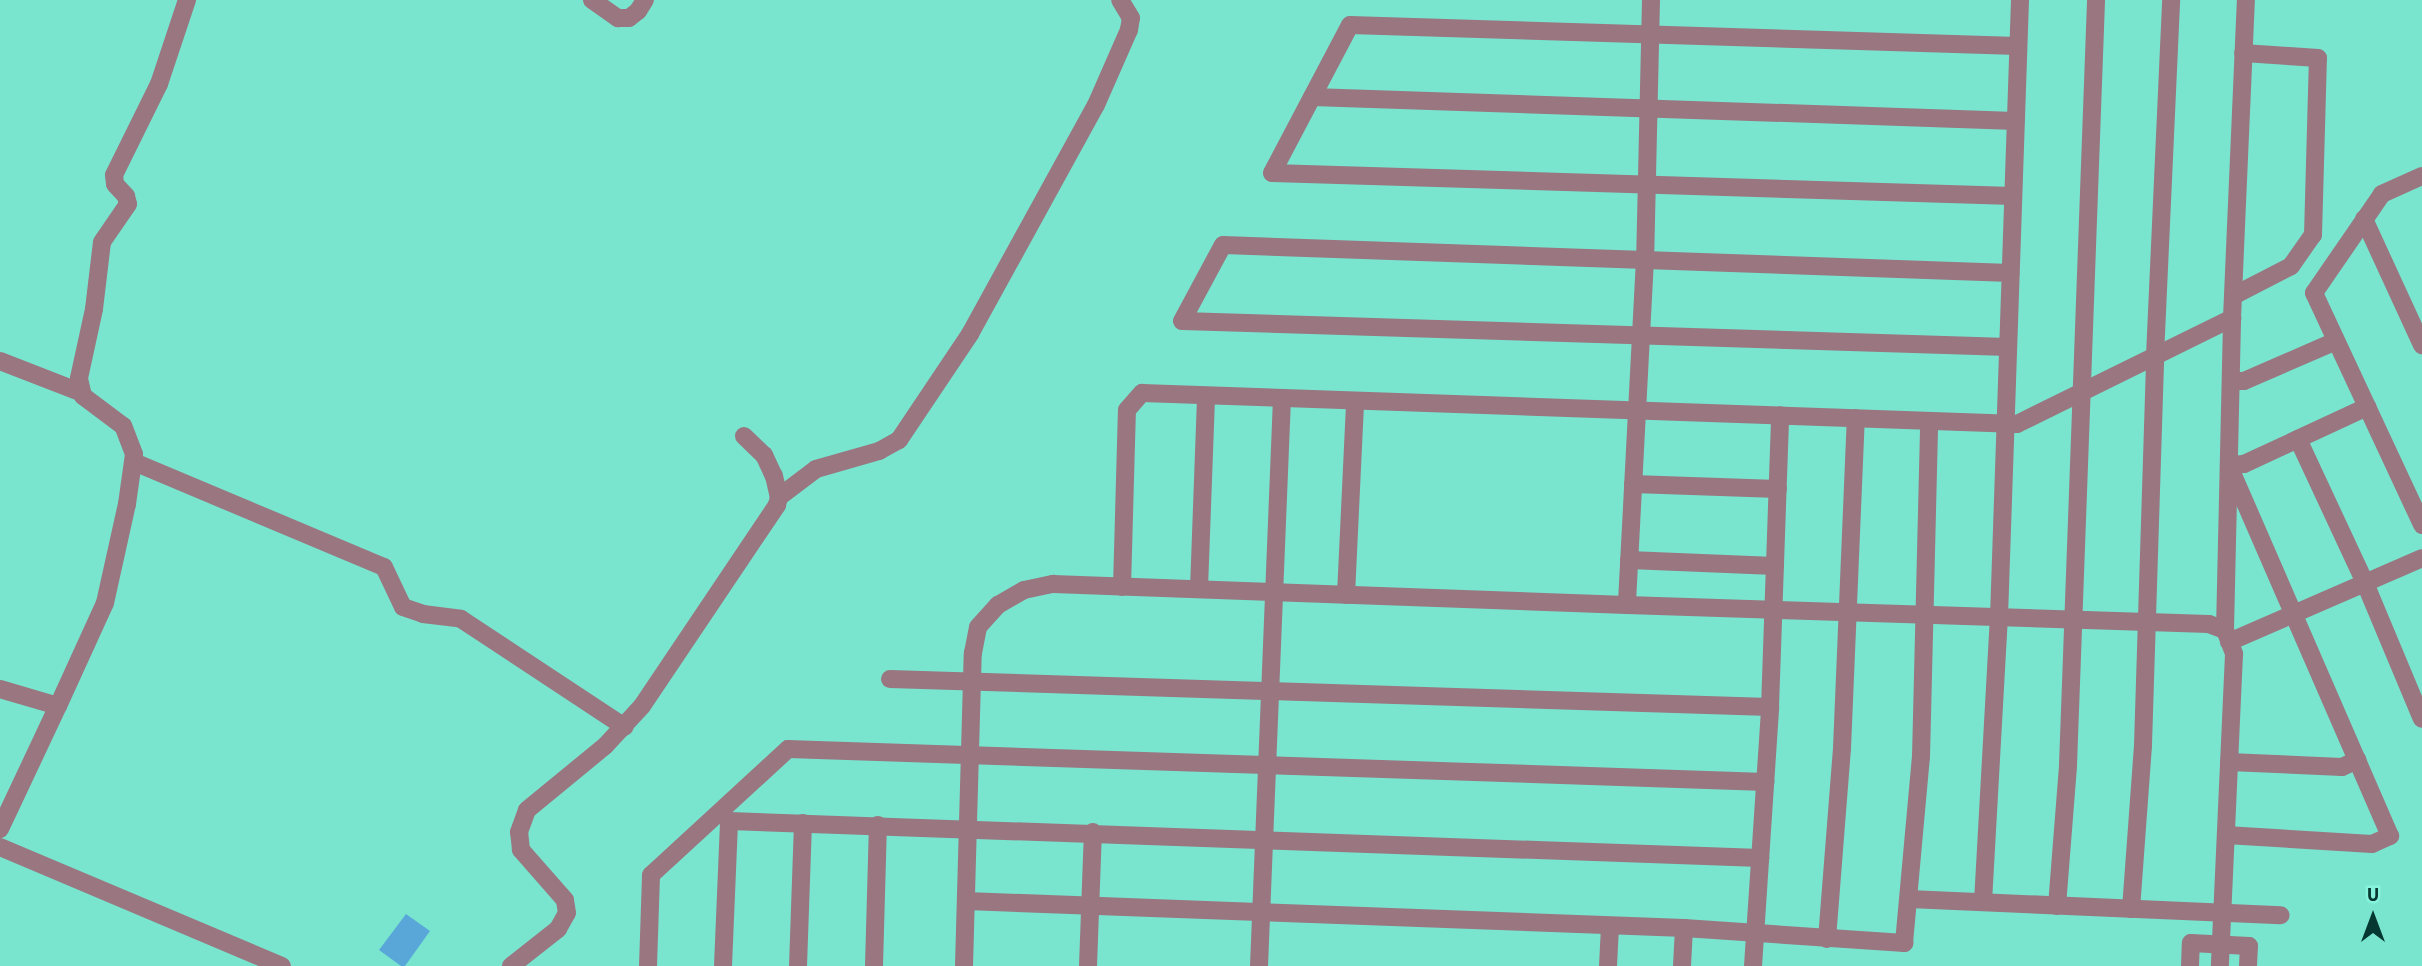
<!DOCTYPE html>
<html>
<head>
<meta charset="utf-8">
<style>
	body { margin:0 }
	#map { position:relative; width:2422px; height:966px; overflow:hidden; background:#79e5cf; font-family:"Source Sans 3",sans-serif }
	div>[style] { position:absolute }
	.building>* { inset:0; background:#59a7d8 }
	.minor>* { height:18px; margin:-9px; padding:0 9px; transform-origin:9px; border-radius:9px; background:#9a7681 }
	span { translate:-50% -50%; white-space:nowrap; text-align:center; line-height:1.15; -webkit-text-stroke:6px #87f3dc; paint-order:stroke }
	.north { position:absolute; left:2338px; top:882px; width:70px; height:70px; -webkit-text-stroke:5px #87f3dc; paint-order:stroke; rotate:0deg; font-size:19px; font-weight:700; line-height:28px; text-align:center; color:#053830 }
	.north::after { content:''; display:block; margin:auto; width:24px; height:32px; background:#053830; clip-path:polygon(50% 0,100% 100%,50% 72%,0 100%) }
</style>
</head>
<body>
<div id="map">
	<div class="building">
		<div style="clip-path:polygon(406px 914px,430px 931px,405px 966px,401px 966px,379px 950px)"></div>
	</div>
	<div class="minor">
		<div style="left:592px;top:0;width:32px;rotate:35deg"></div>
		<div style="left:618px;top:18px;width:11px"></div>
		<div style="left:629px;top:18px;width:11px;rotate:-38deg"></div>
		<div style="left:638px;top:11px;width:13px;rotate:-58deg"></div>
		<div style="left:1651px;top:0;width:259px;rotate:91.3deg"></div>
		<div style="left:1645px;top:259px;width:346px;rotate:93deg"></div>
		<div style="left:1627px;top:605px;width:582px;rotate:1.87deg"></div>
		<div style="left:2209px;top:624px;width:17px;rotate:21deg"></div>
		<div style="left:2225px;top:630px;width:26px;rotate:69deg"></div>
		<div style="left:2234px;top:654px;width:312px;rotate:92.6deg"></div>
		<div style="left:1312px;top:97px;width:704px;rotate:1.95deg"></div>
		<div style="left:2422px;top:176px;width:44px;rotate:155.8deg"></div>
		<div style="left:2382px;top:194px;width:120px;rotate:124.5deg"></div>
		<div style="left:2314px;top:293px;width:256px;rotate:65deg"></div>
		<div style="left:2013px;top:196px;width:741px;rotate:-178.22deg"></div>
		<div style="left:1272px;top:173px;width:167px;rotate:-62.2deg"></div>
		<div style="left:1350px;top:25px;width:668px;rotate:1.8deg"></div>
		<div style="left:2364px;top:219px;width:139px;rotate:65.3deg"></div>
		<div style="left:2233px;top:296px;width:65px;rotate:-27.3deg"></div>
		<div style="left:2291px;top:266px;width:38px;rotate:-55deg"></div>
		<div style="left:2313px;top:235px;width:177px;rotate:-88.4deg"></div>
		<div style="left:2318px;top:58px;width:75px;rotate:-176.2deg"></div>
		<div style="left:2008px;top:347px;width:826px;rotate:-178.2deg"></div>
		<div style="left:1182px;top:321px;width:86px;rotate:-61.7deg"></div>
		<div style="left:1223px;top:245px;width:788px;rotate:2.04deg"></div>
		<div style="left:0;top:361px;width:86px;rotate:21.2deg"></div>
		<div style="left:2231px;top:381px;width:13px"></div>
		<div style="left:2244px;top:381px;width:100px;rotate:-23.5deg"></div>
		<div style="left:744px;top:436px;width:28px;rotate:44deg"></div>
		<div style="left:764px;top:455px;width:23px;rotate:65deg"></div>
		<div style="left:774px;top:476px;width:22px;rotate:77deg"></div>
		<div style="left:2298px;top:439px;width:159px;rotate:65deg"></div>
		<div style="left:2365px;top:583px;width:147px;rotate:67.3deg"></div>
		<div style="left:134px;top:462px;width:271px;rotate:22.8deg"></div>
		<div style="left:384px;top:567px;width:44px;rotate:64.6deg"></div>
		<div style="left:403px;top:607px;width:21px;rotate:19deg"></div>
		<div style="left:423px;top:614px;width:38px;rotate:7deg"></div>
		<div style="left:461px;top:619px;width:196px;rotate:33.4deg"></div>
		<div style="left:1633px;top:484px;width:145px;rotate:2deg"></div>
		<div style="left:1629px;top:560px;width:146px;rotate:2.4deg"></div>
		<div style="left:1122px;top:587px;width:177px;rotate:-88.4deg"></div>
		<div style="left:1127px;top:410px;width:23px;rotate:-49deg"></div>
		<div style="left:1142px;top:393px;width:876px;rotate:2.03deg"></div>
		<div style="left:2017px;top:424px;width:240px;rotate:-26.2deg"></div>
		<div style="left:1199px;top:589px;width:193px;rotate:-87.9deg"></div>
		<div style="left:1346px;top:595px;width:194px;rotate:-87.3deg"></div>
		<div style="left:2225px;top:630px;width:312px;rotate:-88.7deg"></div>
		<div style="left:2232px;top:318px;width:318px;rotate:-87.5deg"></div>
		<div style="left:2229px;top:642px;width:210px;rotate:-23.5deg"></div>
		<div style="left:890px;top:679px;width:880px;rotate:1.82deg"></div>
		<div style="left:0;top:689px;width:60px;rotate:16.3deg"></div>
		<div style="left:58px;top:706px;width:113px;rotate:-65.5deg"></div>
		<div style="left:105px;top:603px;width:101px;rotate:-77.5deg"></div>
		<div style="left:127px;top:504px;width:50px;rotate:-82deg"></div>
		<div style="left:134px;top:454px;width:30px;rotate:-111deg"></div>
		<div style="left:123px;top:426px;width:50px;rotate:-143.1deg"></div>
		<div style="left:83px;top:396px;width:18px;rotate:-103deg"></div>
		<div style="left:79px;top:378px;width:71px;rotate:-77.7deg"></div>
		<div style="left:94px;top:309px;width:67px;rotate:-83.2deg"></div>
		<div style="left:102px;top:242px;width:46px;rotate:-55.6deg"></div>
		<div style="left:128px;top:204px;width:8px;rotate:-104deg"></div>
		<div style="left:126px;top:196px;width:16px;rotate:-133deg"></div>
		<div style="left:115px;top:184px;width:9px;rotate:-96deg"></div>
		<div style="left:114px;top:175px;width:102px;rotate:-63.7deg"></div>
		<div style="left:159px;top:84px;width:89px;rotate:-71.6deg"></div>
		<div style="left:2229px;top:762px;width:113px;rotate:2.5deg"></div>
		<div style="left:2342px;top:767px;width:17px;rotate:-25deg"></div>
		<div style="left:0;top:829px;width:136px;rotate:-64.8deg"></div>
		<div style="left:2226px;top:835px;width:146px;rotate:3.5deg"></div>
		<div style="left:2372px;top:844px;width:20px;rotate:-24deg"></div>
		<div style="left:2390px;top:836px;width:404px;rotate:-113.5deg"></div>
		<div style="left:2229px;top:465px;width:15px;rotate:-4deg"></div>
		<div style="left:2244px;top:464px;width:136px;rotate:-24.9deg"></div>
		<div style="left:0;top:847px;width:306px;rotate:22.9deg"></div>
		<div style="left:1909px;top:899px;width:372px;rotate:2.5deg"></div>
		<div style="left:966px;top:901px;width:719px;rotate:2.15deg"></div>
		<div style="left:1684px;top:928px;width:221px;rotate:3.9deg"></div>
		<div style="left:1904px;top:943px;width:187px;rotate:-84.8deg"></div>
		<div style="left:1921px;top:757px;width:336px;rotate:-88.6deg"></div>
		<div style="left:1983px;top:902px;width:285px;rotate:-86.8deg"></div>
		<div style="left:1999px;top:617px;width:617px;rotate:-88.05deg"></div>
		<div style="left:2057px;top:906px;width:141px;rotate:-85.5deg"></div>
		<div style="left:2068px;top:765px;width:766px;rotate:-87.9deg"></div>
		<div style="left:2131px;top:909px;width:164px;rotate:-85.8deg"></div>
		<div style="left:2143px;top:745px;width:389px;rotate:-88.2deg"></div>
		<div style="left:2155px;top:356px;width:356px;rotate:-87.4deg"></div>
		<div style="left:1827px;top:939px;width:192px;rotate:-85.5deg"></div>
		<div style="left:1842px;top:748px;width:330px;rotate:-87.6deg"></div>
		<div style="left:511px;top:966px;width:60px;rotate:-38.2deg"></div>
		<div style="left:558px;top:929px;width:18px;rotate:-61deg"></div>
		<div style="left:567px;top:913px;width:13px;rotate:-99deg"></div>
		<div style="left:565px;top:900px;width:67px;rotate:-131.3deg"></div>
		<div style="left:521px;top:850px;width:18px;rotate:-96deg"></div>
		<div style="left:519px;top:832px;width:23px;rotate:-70deg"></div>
		<div style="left:527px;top:810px;width:101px;rotate:-39.4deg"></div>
		<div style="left:605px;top:746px;width:54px;rotate:-47.2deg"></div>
		<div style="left:642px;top:706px;width:242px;rotate:-56.1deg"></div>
		<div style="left:777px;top:505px;width:8px;rotate:-76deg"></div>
		<div style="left:779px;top:497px;width:46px;rotate:-37.1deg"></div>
		<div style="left:816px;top:469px;width:66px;rotate:-15.9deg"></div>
		<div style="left:879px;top:451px;width:23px;rotate:-29deg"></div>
		<div style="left:899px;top:440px;width:128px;rotate:-56.2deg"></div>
		<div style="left:970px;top:334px;width:261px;rotate:-61.2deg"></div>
		<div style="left:1096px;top:105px;width:82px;rotate:-66.3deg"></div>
		<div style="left:1129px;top:30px;width:12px;rotate:-81deg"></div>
		<div style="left:1131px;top:18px;width:21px;rotate:-121deg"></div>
		<div style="left:648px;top:966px;width:91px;rotate:-88.1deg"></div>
		<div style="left:651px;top:875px;width:186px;rotate:-42.6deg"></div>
		<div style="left:788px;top:749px;width:978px;rotate:1.93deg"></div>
		<div style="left:723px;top:966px;width:145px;rotate:-87.6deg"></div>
		<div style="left:729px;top:821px;width:1032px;rotate:2.06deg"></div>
		<div style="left:798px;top:966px;width:143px;rotate:-88deg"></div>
		<div style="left:874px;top:966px;width:141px;rotate:-88.4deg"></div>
		<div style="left:964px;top:966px;width:313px;rotate:-88.4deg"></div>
		<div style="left:973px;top:653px;width:26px;rotate:-79deg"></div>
		<div style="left:978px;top:627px;width:30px;rotate:-48deg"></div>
		<div style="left:998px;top:605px;width:30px;rotate:-30deg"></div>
		<div style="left:1024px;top:590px;width:30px;rotate:-12deg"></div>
		<div style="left:1053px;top:584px;width:574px;rotate:2.1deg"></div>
		<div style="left:1088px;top:966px;width:134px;rotate:-87.9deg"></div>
		<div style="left:1259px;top:966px;width:567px;rotate:-87.68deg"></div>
		<div style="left:1608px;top:966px;width:40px;rotate:-87.1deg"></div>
		<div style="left:1682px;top:966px;width:38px;rotate:-87deg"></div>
		<div style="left:1753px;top:966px;width:260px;rotate:-86.2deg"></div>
		<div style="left:1770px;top:707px;width:292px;rotate:-88deg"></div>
		<div style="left:2190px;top:966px;width:23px;rotate:-88deg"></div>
		<div style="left:2191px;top:943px;width:58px;rotate:3deg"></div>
		<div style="left:2249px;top:946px;width:20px;rotate:93deg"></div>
	</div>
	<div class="north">U</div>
</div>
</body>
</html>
